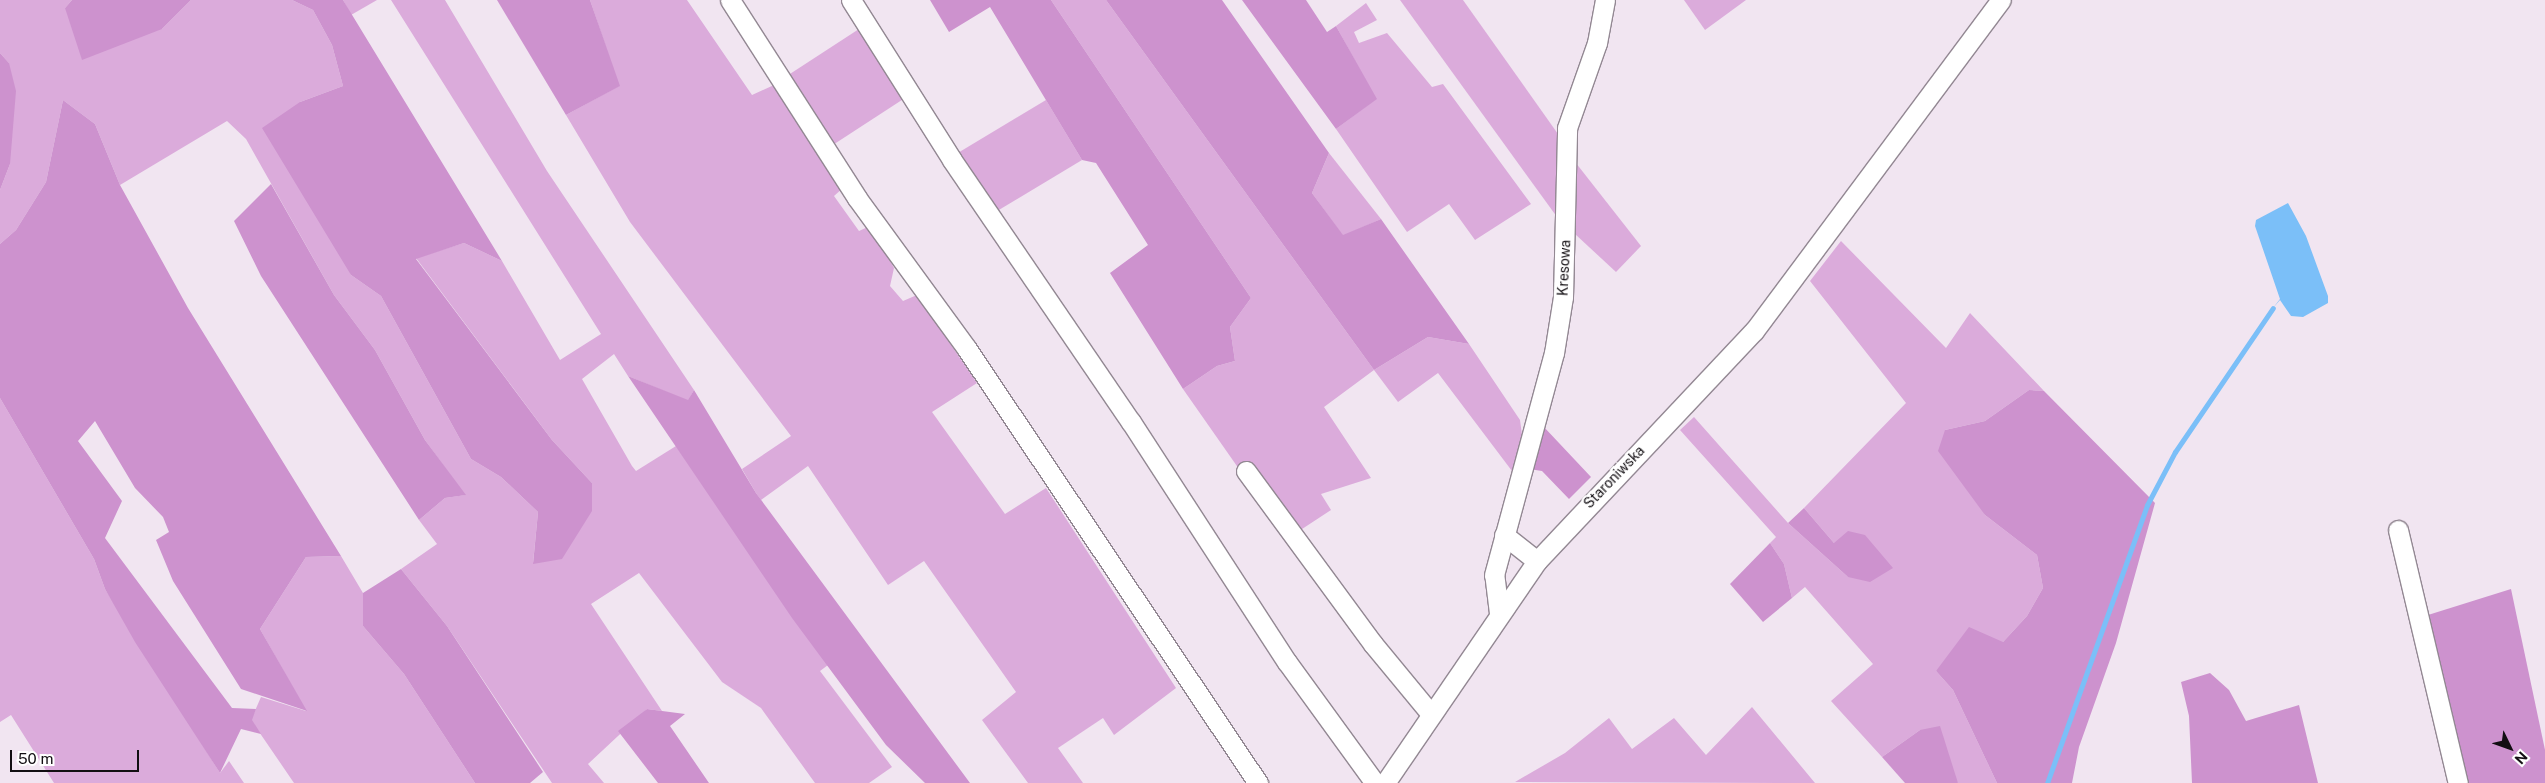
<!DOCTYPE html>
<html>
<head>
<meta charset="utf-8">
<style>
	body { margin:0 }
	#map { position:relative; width:2545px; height:783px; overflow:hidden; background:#f1e5f1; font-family:"Public Sans",sans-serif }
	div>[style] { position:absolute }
	.green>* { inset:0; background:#dbabdb; transform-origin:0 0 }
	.forest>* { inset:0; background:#cd92ce }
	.water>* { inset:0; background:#7bbff8 }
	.stream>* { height:5px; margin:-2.5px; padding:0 2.5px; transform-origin:2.5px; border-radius:2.5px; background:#7bbff8 }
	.roads { filter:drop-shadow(1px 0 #938893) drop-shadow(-1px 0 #938893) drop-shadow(0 1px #938893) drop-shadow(0 -1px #938893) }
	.minor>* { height:19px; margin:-9.5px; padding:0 9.5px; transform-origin:9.5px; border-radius:9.5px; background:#fff }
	span { translate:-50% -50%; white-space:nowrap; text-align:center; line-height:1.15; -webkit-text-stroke:4.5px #fff; paint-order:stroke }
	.street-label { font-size:14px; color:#120e12 }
	.north { position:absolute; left:2485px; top:723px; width:50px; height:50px; -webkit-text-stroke:4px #fff; paint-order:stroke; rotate:132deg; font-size:14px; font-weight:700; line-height:20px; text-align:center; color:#120e12 }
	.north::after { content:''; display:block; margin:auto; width:18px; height:22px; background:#120e12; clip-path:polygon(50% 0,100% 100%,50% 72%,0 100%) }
	.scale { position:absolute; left:10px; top:750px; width:129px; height:22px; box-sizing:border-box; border:2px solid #120e12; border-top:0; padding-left:6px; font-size:15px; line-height:18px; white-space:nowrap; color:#120e12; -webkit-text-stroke:4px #fff; paint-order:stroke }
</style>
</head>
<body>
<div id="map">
	<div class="green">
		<div style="clip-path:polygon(0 0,72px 0,65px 8px,162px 29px,191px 0,292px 0,313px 10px,332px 45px,343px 86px,300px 102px,351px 275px,381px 296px,471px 459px,501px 477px,538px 512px,533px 563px,592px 483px,552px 440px,416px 258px,464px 243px,502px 261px,560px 360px,601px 334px,391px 0,445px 0,547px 171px,694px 390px,688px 401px,628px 376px,614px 354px,582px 379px,632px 466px,636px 471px,676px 446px,828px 665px,820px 671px,892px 767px,869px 783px,815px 783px,761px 708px,722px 682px,639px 573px,591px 604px,662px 711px,647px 709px,588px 764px,604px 783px,552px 783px,447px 626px,401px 569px,437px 544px,419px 520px,445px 498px,465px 495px,425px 440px,375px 350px,334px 295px,246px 139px,227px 121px,120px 185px,95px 124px,63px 100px,46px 182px,16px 230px,0 244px,0 190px,10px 164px,9px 63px,0 53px)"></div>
		<div style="clip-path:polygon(343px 0,377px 0,351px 15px)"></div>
		<div style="clip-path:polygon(590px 0,687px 0,752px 95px,774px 85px,843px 188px,834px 196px,859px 231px,870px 226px,882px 246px,894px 268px,890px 286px,903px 301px,917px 295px,977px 383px,932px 412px,1005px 514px,1046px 488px,1176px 688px,1114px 735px,1103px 718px,1058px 748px,1083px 783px,1028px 783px,982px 720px,1016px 692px,924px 561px,888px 585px,808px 466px,761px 500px,756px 493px,742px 469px,791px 436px,630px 222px,566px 115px,619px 86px)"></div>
		<div style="clip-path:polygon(1051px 0,1106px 0,1374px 370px,1428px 337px,1469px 344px,1520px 420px,1522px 435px,1512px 471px,1438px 373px,1398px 402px,1374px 370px,1324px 407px,1371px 478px,1321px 494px,1331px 510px,1299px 531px,1239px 469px,1183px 389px,1217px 366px,1235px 361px,1230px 327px,1251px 298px)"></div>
		<div style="clip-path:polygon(1400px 0,1463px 0,1558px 134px,1557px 217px)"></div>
		<div style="clip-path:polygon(1684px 0,1746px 0,1705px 30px)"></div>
		<div style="clip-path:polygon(1366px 3px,1377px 20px,1354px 32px,1359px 43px,1387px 33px,1432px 87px,1443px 84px,1531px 204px,1475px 240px,1449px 204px,1407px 232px,1336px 129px,1376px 99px,1336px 26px)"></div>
		<div style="left:859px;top:29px;width:83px;height:87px;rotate:57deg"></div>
		<div style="left:1046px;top:100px;width:70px;height:101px;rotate:59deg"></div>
		<div style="clip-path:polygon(1329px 153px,1381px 219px,1343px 236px,1312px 193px)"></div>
		<div style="clip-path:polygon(1572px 158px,1641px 246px,1616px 272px,1575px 234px)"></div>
		<div style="clip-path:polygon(1841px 241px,1946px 348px,1970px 313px,2044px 391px,2029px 390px,1985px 421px,1945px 430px,1985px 515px,2037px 555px,2043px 588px,2027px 616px,2003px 642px,1936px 671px,1953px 690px,1997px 783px,1958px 783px,1920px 730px,1882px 757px,1831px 701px,1873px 664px,1805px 587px,1792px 598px,1784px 564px,1770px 543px,1776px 537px,1680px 430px,1694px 417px,1788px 523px,1848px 577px,1834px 543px,1804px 508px,1906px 403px,1810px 281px)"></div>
		<div style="clip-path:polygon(0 398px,94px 559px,105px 589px,220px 773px,229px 761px,244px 783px,54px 783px,11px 715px,0 722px)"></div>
		<div style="clip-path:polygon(341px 556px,363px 593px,363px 626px,404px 674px,475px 783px,294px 783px,251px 720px,261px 697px,306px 711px,260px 629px,306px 557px)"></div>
		<div style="clip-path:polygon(1752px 707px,1815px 783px,1515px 782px,1565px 753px,1609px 718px,1632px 749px,1674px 718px,1706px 755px)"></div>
	</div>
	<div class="forest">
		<div style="clip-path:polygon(72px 0,191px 0,162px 29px,82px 60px,65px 8px)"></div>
		<div style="clip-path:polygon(292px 0,343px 0,502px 261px,464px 243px,416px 259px,552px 440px,592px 483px,592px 511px,562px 559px,533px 564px,538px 512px,501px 477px,471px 459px,381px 296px,351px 275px,262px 128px,300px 102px,343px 86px,332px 45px,313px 10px)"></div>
		<div style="clip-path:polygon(497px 0,590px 0,620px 86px,566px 115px)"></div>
		<div style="clip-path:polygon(930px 0,1051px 0,1251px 298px,1230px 327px,1235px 361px,1217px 366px,1183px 389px,1110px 273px,1148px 245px,1096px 163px,1082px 160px,990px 7px,949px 32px)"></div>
		<div style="clip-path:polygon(1106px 0,1222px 0,1329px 153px,1312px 193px,1343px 235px,1381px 219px,1469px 344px,1428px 337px,1374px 370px)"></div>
		<div style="clip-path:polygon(1242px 0,1306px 0,1327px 32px,1336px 26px,1377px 99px,1336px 129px)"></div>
		<div style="clip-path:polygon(0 53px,9px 63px,16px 91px,10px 164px,0 190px)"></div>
		<div style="clip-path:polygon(63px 100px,95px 124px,120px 185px,188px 308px,341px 556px,306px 557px,260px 629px,307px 711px,241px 689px,173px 581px,156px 540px,169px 532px,163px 517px,135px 488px,95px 421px,78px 441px,122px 501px,105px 538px,232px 708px,256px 709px,252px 720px,261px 734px,241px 729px,220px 773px,135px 642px,105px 589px,94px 559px,0 398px,0 244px,16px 230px,46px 182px)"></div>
		<div style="clip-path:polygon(271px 184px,334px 295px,375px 350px,425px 440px,466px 495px,445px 498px,419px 520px,261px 276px,234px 221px)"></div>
		<div style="clip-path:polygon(628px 376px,688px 400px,694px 390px,756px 493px,970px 783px,925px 783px,886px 745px,792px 618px)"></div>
		<div style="clip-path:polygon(2029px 390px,2044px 391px,2155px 503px,2116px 643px,2079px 747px,2072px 783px,1997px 783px,1953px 690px,1936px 671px,1969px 627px,2003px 642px,2027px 616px,2043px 588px,2037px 555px,1985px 515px,1938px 451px,1945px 430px,1985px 421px)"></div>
		<div style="clip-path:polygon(1543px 426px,1591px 477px,1569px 499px,1542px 471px,1529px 469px)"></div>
		<div style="clip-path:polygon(1804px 508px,1834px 543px,1848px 531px,1865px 535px,1893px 568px,1870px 582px,1848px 577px,1788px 523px)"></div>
		<div style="clip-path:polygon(1770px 543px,1784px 564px,1792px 598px,1763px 622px,1730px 584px)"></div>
		<div style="clip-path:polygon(401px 569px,447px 626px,543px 772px,530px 783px,475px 783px,404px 674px,363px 626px,363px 593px)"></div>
		<div style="clip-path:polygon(2511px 589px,2545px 750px,2545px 783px,2465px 783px,2428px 615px)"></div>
		<div style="clip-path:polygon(2210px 673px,2229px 690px,2246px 721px,2299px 705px,2318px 783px,2192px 783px,2189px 716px,2181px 682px)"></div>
		<div style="clip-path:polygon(647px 709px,685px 714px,670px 726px,709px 783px,658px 783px,618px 731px)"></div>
		<div style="clip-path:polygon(1940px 726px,1958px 783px,1905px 783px,1882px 757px,1920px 730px)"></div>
	</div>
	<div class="water">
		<div style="clip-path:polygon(2288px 203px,2306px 236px,2328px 296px,2328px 303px,2303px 317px,2291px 316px,2280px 300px,2273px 308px,2280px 299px,2255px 226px,2256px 220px)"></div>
	</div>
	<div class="stream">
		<div style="left:2047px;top:783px;width:295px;rotate:-70.2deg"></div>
		<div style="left:2147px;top:505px;width:60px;rotate:-62.2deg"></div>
		<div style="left:2175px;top:452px;width:174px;rotate:-55.8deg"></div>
	</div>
	<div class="roads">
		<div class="minor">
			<div style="left:730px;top:0;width:235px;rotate:57.3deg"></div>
			<div style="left:857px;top:198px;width:187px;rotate:53.9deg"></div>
			<div style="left:967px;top:349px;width:523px;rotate:56.16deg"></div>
			<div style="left:851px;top:0;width:189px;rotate:57.7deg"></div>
			<div style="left:952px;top:160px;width:317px;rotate:55.7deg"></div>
			<div style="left:1131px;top:422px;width:286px;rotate:57deg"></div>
			<div style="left:1287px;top:662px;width:150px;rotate:54deg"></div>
			<div style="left:1246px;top:471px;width:215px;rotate:53.7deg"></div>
			<div style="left:1373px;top:644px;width:91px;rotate:50.4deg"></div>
			<div style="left:2398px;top:530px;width:260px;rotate:76.7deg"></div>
			<div style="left:1504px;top:535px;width:42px;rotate:38.2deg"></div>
			<div style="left:1499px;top:613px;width:38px;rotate:-97deg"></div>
			<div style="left:1494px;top:575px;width:230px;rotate:-74.9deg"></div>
			<div style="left:1554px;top:353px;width:57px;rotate:-80.9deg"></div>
			<div style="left:1563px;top:297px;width:169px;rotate:-88.6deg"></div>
			<div style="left:1567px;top:128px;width:90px;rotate:-70.6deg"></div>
			<div style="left:1597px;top:43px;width:44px;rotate:-79.5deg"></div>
			<div style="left:1385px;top:783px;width:269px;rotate:-55.6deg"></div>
			<div style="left:1537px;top:561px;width:316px;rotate:-46.7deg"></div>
			<div style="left:1754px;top:331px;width:413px;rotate:-53.3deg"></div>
		</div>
	</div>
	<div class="street-label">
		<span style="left:1564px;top:268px;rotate:-87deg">Kresowa</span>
		<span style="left:1614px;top:477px;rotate:-46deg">Staroniwska</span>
	</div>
	<div class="north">N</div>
	<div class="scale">50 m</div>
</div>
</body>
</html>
